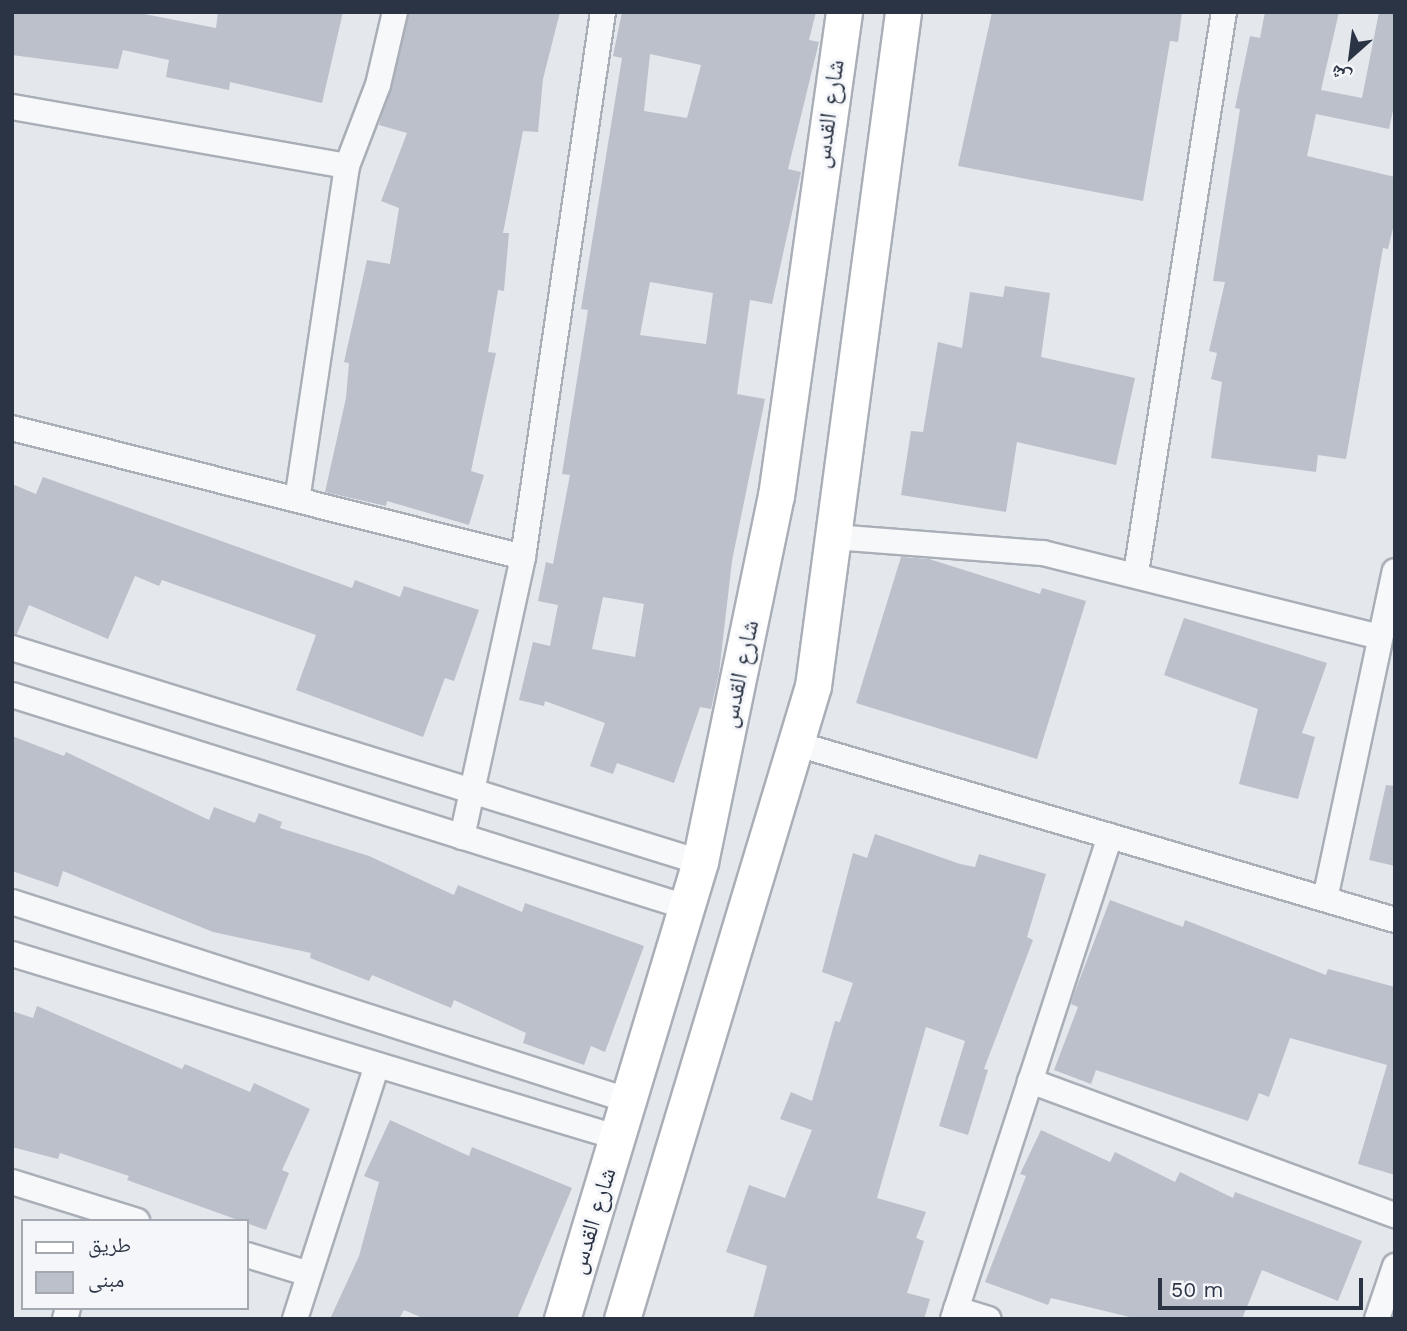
<!DOCTYPE html>
<html>
<head>
<meta charset="utf-8">
<style>
	body { margin:0 }
	#map { position:relative; width:1407px; height:1331px; overflow:hidden; background:#e4e7ec; font-family:"Work Sans","Noto Naskh Arabic",sans-serif }
	div>[style] { position:absolute }
	.building>* { inset:0; background:#bbc0ca }
	.roads { filter:drop-shadow(2px 0 #a9aeb7) drop-shadow(-2px 0 #a9aeb7) drop-shadow(0 2px #a9aeb7) drop-shadow(0 -2px #a9aeb7) }
	.street>* { height:24px; margin:-12px; padding:0 12px; transform-origin:12px; border-radius:12px; background:#f7f8fa }
	.secondary>* { height:35px; margin:-17.5px; padding:0 17.5px; transform-origin:17.5px; border-radius:17.5px; background:#fff }
	span { translate:-50% -50%; white-space:nowrap; text-align:center; line-height:1.15; -webkit-text-stroke:6px #f4f6f9; paint-order:stroke }
	.street-label { font-size:24px; color:#2b3445 }
	.frame { position:absolute; inset:0; border:14px solid #2b3445; pointer-events:none }
	.legend { position:absolute; left:21px; top:1219px; width:228px; height:91px; box-sizing:border-box; background:#f4f6f9; border:2px solid #a4a8b1; margin:0; padding:9px 12px; list-style:none; font-size:21px; color:#2b3445 }
	.legend li { display:flex; align-items:center; gap:14px; height:35px }
	.legend b { width:35px; border:2px solid #a4a8b1 }
	.north { position:absolute; left:1316px; top:21px; width:70px; height:70px; -webkit-text-stroke:5px #f4f6f9; paint-order:stroke; rotate:208deg; font-size:19px; font-weight:700; line-height:28px; text-align:center; color:#2b3445 }
	.north::after { content:''; display:block; margin:auto; width:24px; height:32px; background:#2b3445; clip-path:polygon(50% 0,100% 100%,50% 72%,0 100%) }
	.scale { position:absolute; left:1158px; top:1278px; width:205px; height:32px; box-sizing:border-box; border:4px solid #2b3445; border-top:0; padding-left:9px; font-size:21px; line-height:24px; white-space:nowrap; color:#2b3445; -webkit-text-stroke:5px #f4f6f9; paint-order:stroke }
</style>
</head>
<body>
<div id="map">
	<div class="building">
		<div style="clip-path:polygon(12px 12px,134px 12px,216px 28px,218px 12px,343px 12px,322px 103px,230px 82px,229px 90px,166px 77px,169px 60px,123px 50px,118px 69px,12px 55px)"></div>
		<div style="clip-path:polygon(409px 12px,560px 12px,543px 79px,538px 132px,523px 131px,503px 233px,509px 233px,504px 291px,498px 290px,488px 352px,496px 353px,471px 471px,484px 475px,469px 525px,387px 501px,386px 506px,325px 492px,346px 398px,349px 363px,344px 362px,367px 260px,390px 264px,399px 208px,381px 201px,407px 133px,379px 125px)"></div>
		<div style="clip-path:polygon(evenodd,622px 12px,816px 12px,809px 40px,819px 42px,788px 169px,801px 172px,772px 304px,750px 300px,737px 394px,765px 399px,732px 561px,719px 673px,711px 709px,700px 707px,674px 783px,617px 763px,613px 774px,590px 766px,605px 723px,545px 701px,544px 706px,519px 700px,533px 642px,550px 646px,558px 605px,538px 601px,546px 562px,553px 564px,570px 475px,562px 474px,588px 310px,581px 309px,622px 58px,613px 56px,622px 12px,650px 54px,701px 65px,687px 118px,644px 111px,650px 54px,622px 12px,650px 282px,713px 293px,706px 344px,640px 335px,650px 282px,622px 12px,603px 597px,644px 604px,635px 657px,592px 649px,603px 597px)"></div>
		<div style="clip-path:polygon(992px 12px,1182px 12px,1178px 42px,1170px 41px,1143px 201px,958px 166px)"></div>
		<div style="clip-path:polygon(1265px 12px,1339px 12px,1321px 90px,1362px 98px,1379px 12px,1395px 12px,1395px 101px,1389px 129px,1316px 114px,1307px 156px,1395px 177px,1395px 220px,1388px 249px,1383px 248px,1346px 459px,1318px 455px,1316px 472px,1211px 458px,1222px 382px,1211px 379px,1217px 353px,1209px 351px,1225px 282px,1213px 281px,1240px 109px,1235px 108px,1250px 36px,1260px 38px)"></div>
		<div style="clip-path:polygon(1005px 286px,1050px 293px,1041px 357px,1135px 378px,1116px 465px,1017px 442px,1006px 512px,901px 495px,911px 431px,923px 432px,938px 342px,962px 348px,970px 292px,1003px 297px)"></div>
		<div style="clip-path:polygon(43px 477px,352px 588px,355px 580px,400px 597px,404px 586px,479px 610px,454px 681px,445px 678px,423px 737px,296px 690px,316px 635px,162px 580px,159px 586px,135px 576px,108px 639px,29px 605px,17px 634px,12px 634px,12px 484px,36px 494px)"></div>
		<div style="clip-path:polygon(901px 557px,929px 559px,1040px 594px,1042px 588px,1086px 601px,1037px 759px,856px 703px)"></div>
		<div style="clip-path:polygon(1184px 618px,1327px 663px,1302px 733px,1315px 737px,1298px 799px,1239px 784px,1258px 709px,1164px 675px)"></div>
		<div style="clip-path:polygon(12px 736px,64px 756px,66px 752px,209px 820px,214px 807px,255px 823px,259px 813px,282px 822px,280px 828px,369px 856px,454px 895px,458px 885px,522px 912px,525px 903px,644px 946px,605px 1052px,591px 1046px,584px 1065px,523px 1043px,526px 1033px,454px 1000px,451px 1008px,372px 975px,369px 981px,310px 958px,311px 953px,213px 932px,63px 871px,58px 887px,12px 871px)"></div>
		<div style="clip-path:polygon(1386px 785px,1395px 786px,1395px 866px,1369px 860px)"></div>
		<div style="clip-path:polygon(875px 834px,960px 864px,975px 867px,979px 854px,1046px 874px,1027px 937px,1033px 940px,984px 1069px,988px 1070px,968px 1135px,939px 1126px,965px 1041px,926px 1027px,877px 1198px,926px 1212px,916px 1238px,924px 1241px,907px 1293px,930px 1299px,924px 1319px,753px 1319px,767px 1266px,726px 1252px,749px 1185px,785px 1198px,812px 1130px,780px 1119px,791px 1092px,812px 1101px,835px 1021px,840px 1022px,853px 983px,822px 972px,853px 853px,867px 858px)"></div>
		<div style="clip-path:polygon(1110px 900px,1183px 927px,1185px 920px,1326px 975px,1328px 969px,1395px 987px,1395px 1175px,1358px 1164px,1387px 1065px,1290px 1038px,1269px 1097px,1259px 1093px,1248px 1121px,1096px 1070px,1091px 1084px,1054px 1070px,1078px 1007px,1071px 1004px,1074px 994px)"></div>
		<div style="clip-path:polygon(37px 1006px,182px 1069px,185px 1064px,250px 1092px,254px 1083px,310px 1109px,282px 1170px,289px 1173px,266px 1230px,127px 1180px,129px 1176px,60px 1153px,58px 1159px,12px 1147px,12px 1011px,33px 1018px)"></div>
		<div style="clip-path:polygon(390px 1120px,469px 1156px,472px 1147px,572px 1188px,517px 1319px,425px 1319px,404px 1310px,399px 1319px,330px 1319px,359px 1256px,379px 1182px,364px 1176px)"></div>
		<div style="clip-path:polygon(1041px 1130px,1110px 1162px,1115px 1152px,1175px 1182px,1180px 1172px,1233px 1198px,1235px 1192px,1362px 1241px,1338px 1301px,1262px 1270px,1242px 1319px,1138px 1319px,1051px 1298px,1048px 1305px,985px 1282px,1026px 1176px,1020px 1174px)"></div>
	</div>
	<div class="roads">
		<div class="street">
			<div style="left:12px;top:107px;width:340px;rotate:10deg"></div>
			<div style="left:347px;top:166px;width:337px;rotate:98.5deg"></div>
			<div style="left:347px;top:166px;width:87px;rotate:-69.1deg"></div>
			<div style="left:378px;top:85px;width:75px;rotate:-76.9deg"></div>
			<div style="left:12px;top:428px;width:527px;rotate:14.17deg"></div>
			<div style="left:833px;top:537px;width:211px;rotate:4.4deg"></div>
			<div style="left:1043px;top:553px;width:347px;rotate:14deg"></div>
			<div style="left:1136px;top:573px;width:568px;rotate:-81.09deg"></div>
			<div style="left:12px;top:648px;width:721px;rotate:17.28deg"></div>
			<div style="left:12px;top:695px;width:707px;rotate:17.46deg"></div>
			<div style="left:797px;top:744px;width:623px;rotate:16.4deg"></div>
			<div style="left:462px;top:837px;width:287px;rotate:-77.7deg"></div>
			<div style="left:523px;top:557px;width:551px;rotate:-81.65deg"></div>
			<div style="left:1325px;top:899px;width:335px;rotate:-78deg"></div>
			<div style="left:12px;top:902px;width:649px;rotate:17.85deg"></div>
			<div style="left:12px;top:954px;width:634px;rotate:16.86deg"></div>
			<div style="left:1030px;top:1081px;width:389px;rotate:20.2deg"></div>
			<div style="left:12px;top:1182px;width:131px;rotate:17.3deg"></div>
			<div style="left:247px;top:1255px;width:65px;rotate:17deg"></div>
			<div style="left:956px;top:1309px;width:34px;rotate:17deg"></div>
			<div style="left:65px;top:1319px;width:11px;rotate:-75deg"></div>
			<div style="left:295px;top:1319px;width:267px;rotate:-72.1deg"></div>
			<div style="left:953px;top:1319px;width:508px;rotate:-71.99deg"></div>
			<div style="left:1377px;top:1319px;width:56px;rotate:-71.2deg"></div>
		</div>
		<div class="secondary">
			<div style="left:562px;top:1319px;width:477px;rotate:-73.2deg"></div>
			<div style="left:700px;top:862px;width:374px;rotate:-78.3deg"></div>
			<div style="left:776px;top:496px;width:489px;rotate:-82deg"></div>
			<div style="left:622px;top:1319px;width:661px;rotate:-73.21deg"></div>
			<div style="left:813px;top:686px;width:680px;rotate:-82.39deg"></div>
		</div>
	</div>
	<div class="street-label">
		<span style="left:829px;top:114px;rotate:-82deg">شارع القدس</span>
		<span style="left:740px;top:674px;rotate:-78deg">شارع القدس</span>
		<span style="left:593px;top:1221px;rotate:-73deg">شارع القدس</span>
	</div>
	<div class="frame"></div>
	<ul class="legend">
	<li><b style="height:9px;background:#fff"></b>طريق</li>
	<li><b style="height:19px;background:#bbc0ca"></b>مبنى</li>
	</ul>
	<div class="north">ش</div>
	<div class="scale">50 m</div>
</div>
</body>
</html>
